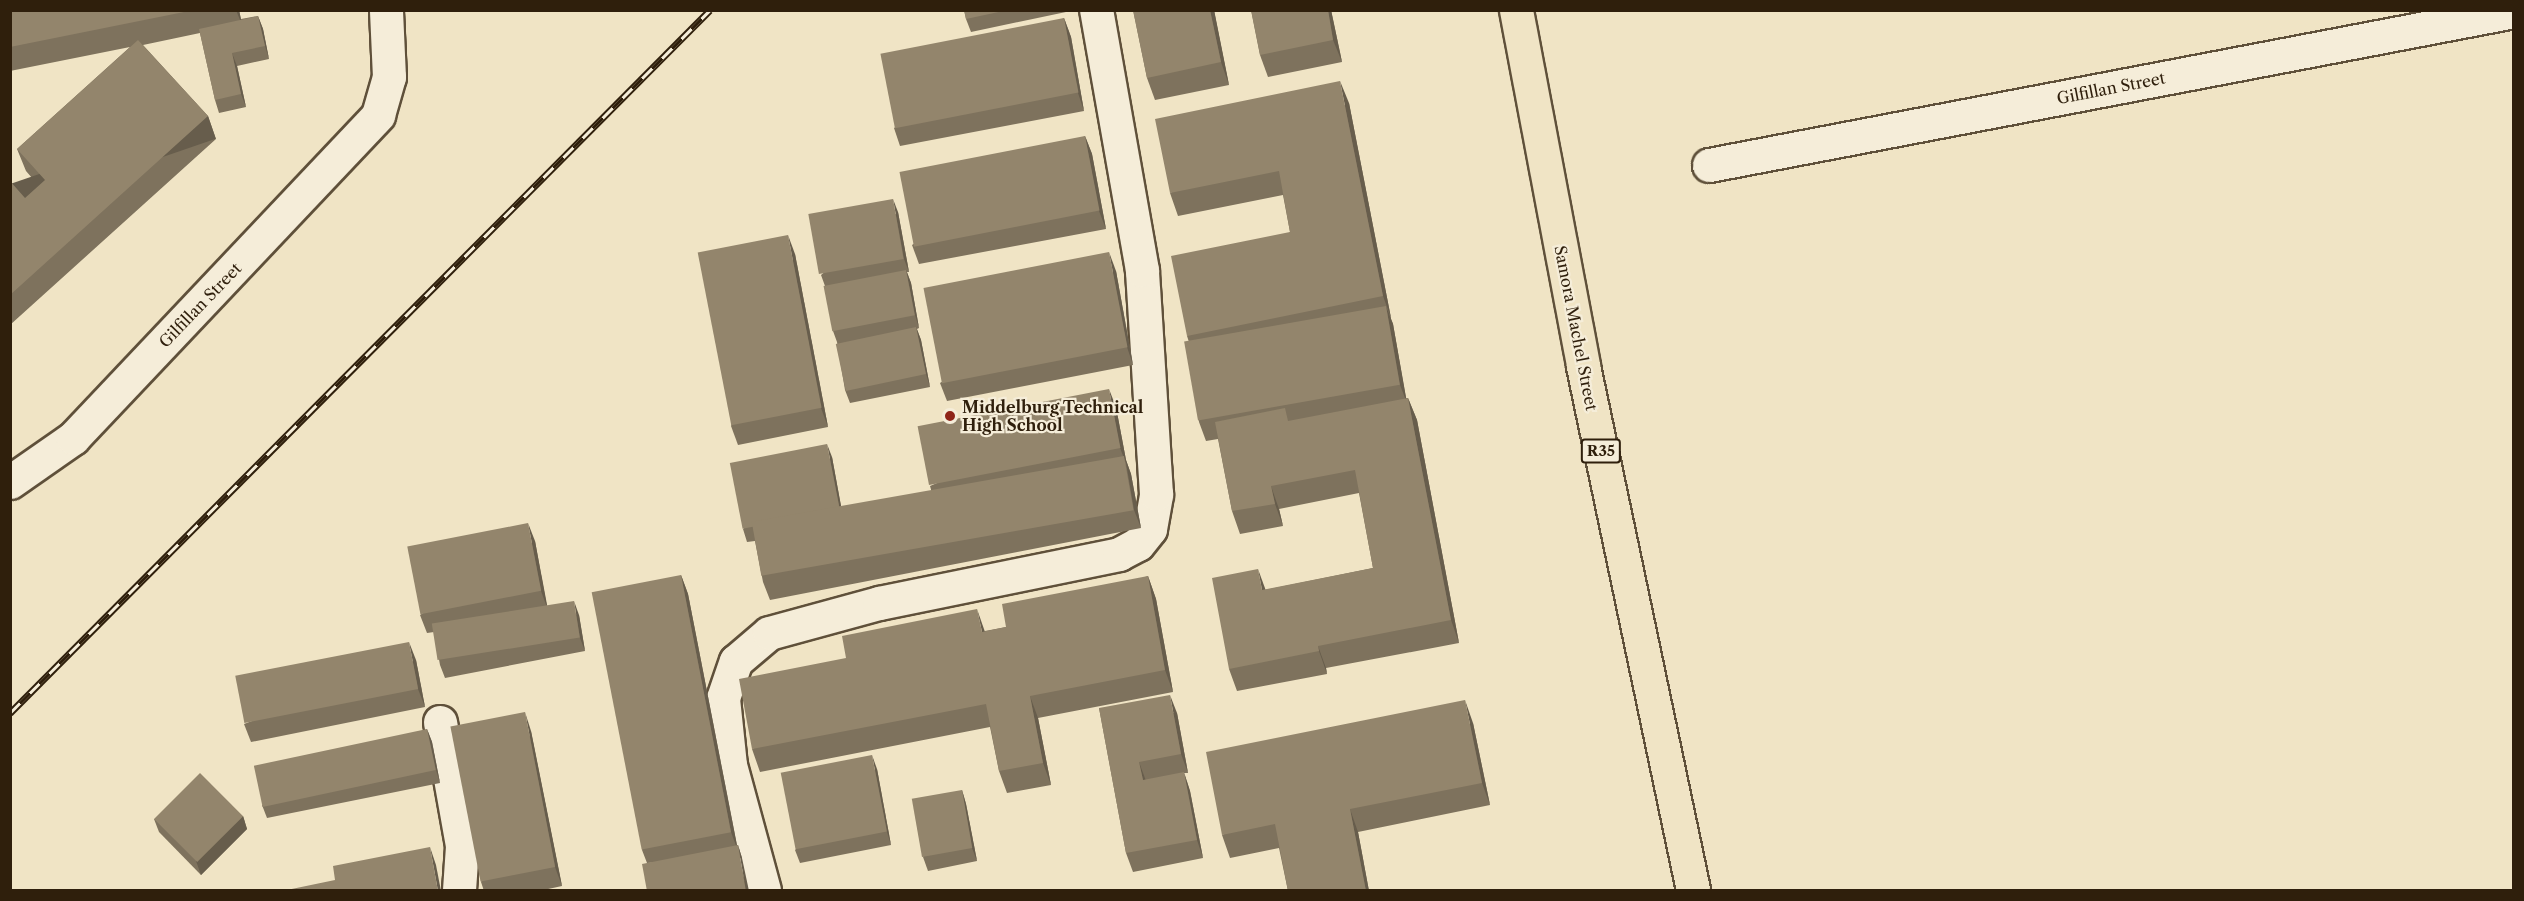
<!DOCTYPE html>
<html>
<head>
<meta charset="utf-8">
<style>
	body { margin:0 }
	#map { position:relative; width:2524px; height:901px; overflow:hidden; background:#f0e4c5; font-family:"Libre Caslon Text",serif }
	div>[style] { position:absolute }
	.roads { filter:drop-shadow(2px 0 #5f503a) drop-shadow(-2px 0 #5f503a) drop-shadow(0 2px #5f503a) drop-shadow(0 -2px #5f503a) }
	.minor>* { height:33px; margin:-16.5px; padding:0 16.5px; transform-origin:16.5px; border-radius:16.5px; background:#f5edd9 }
	.major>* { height:33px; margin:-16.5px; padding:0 16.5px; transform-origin:16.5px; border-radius:16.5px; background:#f0e4c5 }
	.rail>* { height:7px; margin-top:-3.5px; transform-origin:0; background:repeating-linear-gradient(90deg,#f5edd9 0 14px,#2f1f0c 0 28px); box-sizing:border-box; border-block:2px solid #2f1f0c }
	.wall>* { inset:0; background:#7e725d }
	.shaded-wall>* { inset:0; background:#675d4c; transform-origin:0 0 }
	.building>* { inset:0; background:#93856c; transform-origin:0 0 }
	.dots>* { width:16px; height:16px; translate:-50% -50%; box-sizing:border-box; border:3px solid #f5edd9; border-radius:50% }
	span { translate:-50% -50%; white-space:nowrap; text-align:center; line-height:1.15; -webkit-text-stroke:4.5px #f5edd9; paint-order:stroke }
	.shield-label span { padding:2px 4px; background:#f5edd9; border:2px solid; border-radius:4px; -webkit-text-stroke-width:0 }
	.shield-label { font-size:15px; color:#2f1f0c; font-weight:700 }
	.street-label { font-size:16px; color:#2f1f0c }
	.poi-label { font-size:16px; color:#2f1f0c; font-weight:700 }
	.left { translate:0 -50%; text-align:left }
	.frame { position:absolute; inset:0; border:12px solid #2f1f0c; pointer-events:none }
</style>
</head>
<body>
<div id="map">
	<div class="roads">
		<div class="minor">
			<div style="left:1709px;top:165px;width:820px;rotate:-10.83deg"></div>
			<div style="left:10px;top:482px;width:77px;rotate:-34.9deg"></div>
			<div style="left:73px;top:438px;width:444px;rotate:-46.6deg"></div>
			<div style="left:378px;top:115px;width:40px;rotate:-74deg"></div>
			<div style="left:389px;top:77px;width:67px;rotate:-92.6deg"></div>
			<div style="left:440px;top:722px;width:126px;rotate:79.9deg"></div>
			<div style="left:462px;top:846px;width:44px;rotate:93.9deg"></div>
			<div style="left:764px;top:890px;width:130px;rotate:-105.2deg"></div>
			<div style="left:730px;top:765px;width:67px;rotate:-96deg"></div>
			<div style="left:723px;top:698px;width:39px;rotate:-71deg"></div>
			<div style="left:736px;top:661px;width:43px;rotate:-40.3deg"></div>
			<div style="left:769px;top:633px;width:114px;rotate:-15.3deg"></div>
			<div style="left:879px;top:603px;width:245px;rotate:-11.5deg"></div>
			<div style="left:1119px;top:554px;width:21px;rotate:-28deg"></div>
			<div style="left:1138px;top:544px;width:19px;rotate:-51deg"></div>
			<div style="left:1150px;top:529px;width:36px;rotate:-80deg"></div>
			<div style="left:1156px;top:494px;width:224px;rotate:-93.6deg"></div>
			<div style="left:1142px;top:270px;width:264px;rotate:-100deg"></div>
		</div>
		<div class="major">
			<div style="left:1516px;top:10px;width:362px;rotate:79.3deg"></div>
			<div style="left:1583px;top:366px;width:535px;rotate:78.14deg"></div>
		</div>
	</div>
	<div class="rail">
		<div style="left:10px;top:713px;width:992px;rotate:-45.12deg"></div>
	</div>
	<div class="wall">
		<div style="clip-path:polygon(10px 10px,239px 10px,241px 19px,258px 16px,263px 29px,269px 59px,237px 66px,246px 107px,219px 113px,215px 100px,200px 33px,143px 45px,208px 116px,216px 139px,10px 325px,10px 181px,25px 198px,39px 186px,26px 171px,17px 149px,130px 47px,10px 71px)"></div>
		<div style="clip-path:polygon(964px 10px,1066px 10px,1066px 12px,971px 32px,966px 19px)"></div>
		<div style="clip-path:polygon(1133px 10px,1214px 10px,1229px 85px,1155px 100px,1147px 78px)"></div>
		<div style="clip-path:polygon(1251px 10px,1331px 10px,1342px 62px,1268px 77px,1260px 55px)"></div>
		<div style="clip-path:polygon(1064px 18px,1071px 37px,1084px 111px,900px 146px,894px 128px)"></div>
		<div style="clip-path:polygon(1349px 103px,1391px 318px,1391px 319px,1393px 324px,1406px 398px,1408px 398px,1417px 420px,1459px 643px,1326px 668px,1327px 674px,1237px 691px,1229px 669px,1265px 590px,1373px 568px,1359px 493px,1279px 509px,1283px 526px,1240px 534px,1232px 511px,1218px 439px,1206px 441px,1199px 422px,1189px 342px,1187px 336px,1290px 232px,1283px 195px,1178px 216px,1170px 193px)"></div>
		<div style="clip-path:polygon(1085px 136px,1092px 154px,1106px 229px,919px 264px,912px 245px)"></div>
		<div style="clip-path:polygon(898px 212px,909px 272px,907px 272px,911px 283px,919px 328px,917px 329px,921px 340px,930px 387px,850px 403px,845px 390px,837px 342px,833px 331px,825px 286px,821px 275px)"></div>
		<div style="clip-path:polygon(795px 254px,828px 427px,738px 445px,731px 426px)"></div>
		<div style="clip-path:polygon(1116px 271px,1133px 365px,947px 401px,940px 383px)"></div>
		<div style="clip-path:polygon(1116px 407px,1126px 460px,1131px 474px,1141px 528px,770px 600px,763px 582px,755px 541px,747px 542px,743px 529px,832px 457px,842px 511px,932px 493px,930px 486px)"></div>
		<div style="clip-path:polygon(535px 541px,547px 607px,579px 615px,585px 651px,445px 678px,440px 665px,434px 632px,427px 633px,420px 615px)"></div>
		<div style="clip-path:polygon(681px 575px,688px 594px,737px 845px,738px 845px,742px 858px,647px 863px,642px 850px)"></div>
		<div style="clip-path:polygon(1148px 576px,1156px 599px,1173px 692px,1038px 718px,1051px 785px,1007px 793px,999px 771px,990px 727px,760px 772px,752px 749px,985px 631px,1006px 627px)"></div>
		<div style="clip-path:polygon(416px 660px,425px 707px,251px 742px,244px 724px)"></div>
		<div style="clip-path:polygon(1099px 708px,1177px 713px,1188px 773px,1184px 773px,1190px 791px,1203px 858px,1133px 872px,1126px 853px)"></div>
		<div style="clip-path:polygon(1473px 723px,1490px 805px,1358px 832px,1369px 891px,1288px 891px,1279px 848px,1230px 858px,1222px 835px)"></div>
		<div style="clip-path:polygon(427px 729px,432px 742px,440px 783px,267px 818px,262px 805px)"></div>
		<div style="clip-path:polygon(531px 731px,562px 886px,539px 891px,484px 891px,481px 882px)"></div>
		<div style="clip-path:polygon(877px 769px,891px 845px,800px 863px,795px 850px)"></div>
		<div style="clip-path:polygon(962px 790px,966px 804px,977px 861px,928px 871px,923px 857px)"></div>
		<div style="clip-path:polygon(243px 816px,247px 829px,201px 875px,159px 832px,154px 819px)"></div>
	</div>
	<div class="shaded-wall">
		<div style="clip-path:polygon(236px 10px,239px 10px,242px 25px)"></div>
		<div style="clip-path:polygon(1210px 10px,1214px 10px,1229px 85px,1221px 62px)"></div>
		<div style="clip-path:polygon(1328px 10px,1331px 10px,1342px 62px,1333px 40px)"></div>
		<div style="clip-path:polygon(258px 16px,263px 29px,269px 59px,265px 46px)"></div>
		<div style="clip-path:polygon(1064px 18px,1071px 37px,1084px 111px,1078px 93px)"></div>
		<div style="clip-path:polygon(232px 53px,237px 66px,246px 107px,241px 94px)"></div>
		<div style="clip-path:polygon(1340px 81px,1349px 103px,1391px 318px,1383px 296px)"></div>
		<div style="left:208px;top:116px;width:24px;height:267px;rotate:71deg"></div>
		<div style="clip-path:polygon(1085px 136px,1092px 154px,1106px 229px,1099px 211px)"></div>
		<div style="clip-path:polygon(893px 199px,898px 212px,909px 272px,904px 259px)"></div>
		<div style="clip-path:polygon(788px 235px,795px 254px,828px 427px,821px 408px)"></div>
		<div style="clip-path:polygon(1109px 252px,1116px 271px,1133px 365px,1127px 347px)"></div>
		<div style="clip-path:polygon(906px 270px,911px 283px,919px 328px,915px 315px)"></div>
		<div style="clip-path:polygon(1386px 306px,1393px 324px,1407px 403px,1400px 385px)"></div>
		<div style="clip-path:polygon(916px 327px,921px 340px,930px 387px,926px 374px)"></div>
		<div style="clip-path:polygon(1109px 389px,1116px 407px,1126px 460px,1131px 474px,1141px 528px,1134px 510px,1126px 463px,1120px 448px)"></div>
		<div style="clip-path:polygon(1408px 398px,1417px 420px,1459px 643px,1451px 620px)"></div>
		<div style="clip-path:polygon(827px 444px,832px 457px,844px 523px,840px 510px)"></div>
		<div style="clip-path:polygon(1271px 486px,1279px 509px,1283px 526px,1275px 504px)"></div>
		<div style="clip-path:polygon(528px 523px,535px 541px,548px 610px,541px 591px)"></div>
		<div style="clip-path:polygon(1258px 569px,1266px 591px,1262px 590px)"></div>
		<div style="clip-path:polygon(681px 575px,688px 594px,738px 851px,731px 832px)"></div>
		<div style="clip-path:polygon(1148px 576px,1156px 599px,1173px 692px,1165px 670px)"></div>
		<div style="clip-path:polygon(574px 601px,579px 615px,585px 651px,580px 638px)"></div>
		<div style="clip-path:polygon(977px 609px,985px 632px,982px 632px)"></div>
		<div style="clip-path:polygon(409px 642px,416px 660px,425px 707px,418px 689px)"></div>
		<div style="clip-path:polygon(1318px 646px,1326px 668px,1327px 674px,1319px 651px)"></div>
		<div style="clip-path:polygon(1170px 695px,1177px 713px,1188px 773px,1181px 754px)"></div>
		<div style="clip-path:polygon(1030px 696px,1038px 718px,1051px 785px,1043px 763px)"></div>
		<div style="clip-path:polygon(1465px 700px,1473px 723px,1490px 805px,1482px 783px)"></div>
		<div style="clip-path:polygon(525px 712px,531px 731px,562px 886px,555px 867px)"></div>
		<div style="clip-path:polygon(427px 729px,432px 742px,440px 783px,436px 770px)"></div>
		<div style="clip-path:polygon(872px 755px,877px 769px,891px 845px,887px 832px)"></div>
		<div style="clip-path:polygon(1139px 762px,1146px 781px,1143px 780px)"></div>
		<div style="clip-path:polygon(1184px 772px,1190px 791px,1203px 858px,1197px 840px)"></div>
		<div style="clip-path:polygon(962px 790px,966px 804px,977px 861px,972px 848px)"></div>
		<div style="clip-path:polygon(1350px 809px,1358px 832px,1369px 891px,1366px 891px)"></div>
		<div style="clip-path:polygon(243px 816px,247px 829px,201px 875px,196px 861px)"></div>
		<div style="clip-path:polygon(738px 845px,742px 858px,749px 891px,746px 891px)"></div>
		<div style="clip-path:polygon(430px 847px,436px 865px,441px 891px,438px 891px)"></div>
	</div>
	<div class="building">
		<div style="clip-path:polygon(10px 10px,194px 10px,10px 47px)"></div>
		<div style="clip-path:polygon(964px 10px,1008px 10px,966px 19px)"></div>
		<div style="clip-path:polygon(1133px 10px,1210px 10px,1221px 62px,1147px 78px)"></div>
		<div style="clip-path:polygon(1251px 10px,1328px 10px,1333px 40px,1260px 55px)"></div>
		<div style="clip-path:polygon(258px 16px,265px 46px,232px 53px,241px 94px,215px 100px,199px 29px)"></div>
		<div style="left:1064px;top:18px;width:76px;height:187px;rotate:79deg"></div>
		<div style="clip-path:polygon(138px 40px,208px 116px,10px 295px,10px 181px,25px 198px,45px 180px,17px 149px)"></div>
		<div style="clip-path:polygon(1340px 81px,1383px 296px,1187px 336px,1171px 256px,1290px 232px,1279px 171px,1170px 193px,1155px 119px)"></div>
		<div style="left:1085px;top:136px;width:76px;height:189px;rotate:79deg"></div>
		<div style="left:893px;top:199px;width:61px;height:86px;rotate:80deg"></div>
		<div style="left:788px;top:235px;width:176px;height:92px;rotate:79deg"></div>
		<div style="left:1109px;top:252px;width:97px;height:189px;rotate:79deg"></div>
		<div style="left:906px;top:270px;width:46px;height:84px;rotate:79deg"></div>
		<div style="left:1386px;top:306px;width:80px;height:205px;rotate:80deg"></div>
		<div style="left:916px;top:327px;width:48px;height:82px;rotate:78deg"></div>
		<div style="left:1109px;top:389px;width:60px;height:195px;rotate:79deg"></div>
		<div style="clip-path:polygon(1408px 398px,1451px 620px,1318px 646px,1319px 651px,1229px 669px,1212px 578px,1258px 569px,1262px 590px,1373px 568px,1355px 470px,1271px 486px,1275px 504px,1232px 511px,1215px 422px,1285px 408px,1288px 421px)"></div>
		<div style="left:827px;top:444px;width:67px;height:99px;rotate:79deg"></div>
		<div style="left:1124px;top:456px;width:55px;height:378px;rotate:80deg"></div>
		<div style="left:528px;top:523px;width:69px;height:123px;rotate:79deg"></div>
		<div style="left:681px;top:575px;width:262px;height:91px;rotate:79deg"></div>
		<div style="clip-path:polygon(1148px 576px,1165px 670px,1030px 696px,1043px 763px,999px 771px,986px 704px,752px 749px,739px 679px,846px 658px,842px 636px,977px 609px,982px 632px,1006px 627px,1002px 604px)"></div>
		<div style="left:574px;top:601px;width:37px;height:144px;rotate:81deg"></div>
		<div style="left:409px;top:642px;width:48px;height:177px;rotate:79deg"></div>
		<div style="clip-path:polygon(1170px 695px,1181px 754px,1139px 762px,1143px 780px,1184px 772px,1197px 840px,1126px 853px,1099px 708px)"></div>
		<div style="clip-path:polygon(1465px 700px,1482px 783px,1350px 809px,1366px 891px,1288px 891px,1275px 824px,1222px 835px,1206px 752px)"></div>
		<div style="left:525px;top:712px;width:158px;height:76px;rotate:79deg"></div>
		<div style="left:427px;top:729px;width:42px;height:177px;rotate:78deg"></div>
		<div style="left:872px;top:755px;width:78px;height:93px;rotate:79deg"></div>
		<div style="left:200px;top:773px;width:61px;height:65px;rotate:45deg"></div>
		<div style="left:962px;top:790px;width:59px;height:51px;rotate:80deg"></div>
		<div style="clip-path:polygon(738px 845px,746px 891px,647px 891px,642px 864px)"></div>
		<div style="clip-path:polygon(430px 847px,438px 891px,282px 891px,335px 880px,333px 866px)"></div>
	</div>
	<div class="dots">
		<div style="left:950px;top:416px;background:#8f2418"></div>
	</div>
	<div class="shield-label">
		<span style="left:1601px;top:451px">R35</span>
	</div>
	<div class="street-label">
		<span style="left:2111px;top:88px;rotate:-11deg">Gilfillan Street</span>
		<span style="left:200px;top:305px;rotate:-46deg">Gilfillan Street</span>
		<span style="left:1576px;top:328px;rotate:79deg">Samora Machel Street</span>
	</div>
	<div class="poi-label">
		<span class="left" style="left:962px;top:416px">Middelburg Technical<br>High School</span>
	</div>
	<div class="frame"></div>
</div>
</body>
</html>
